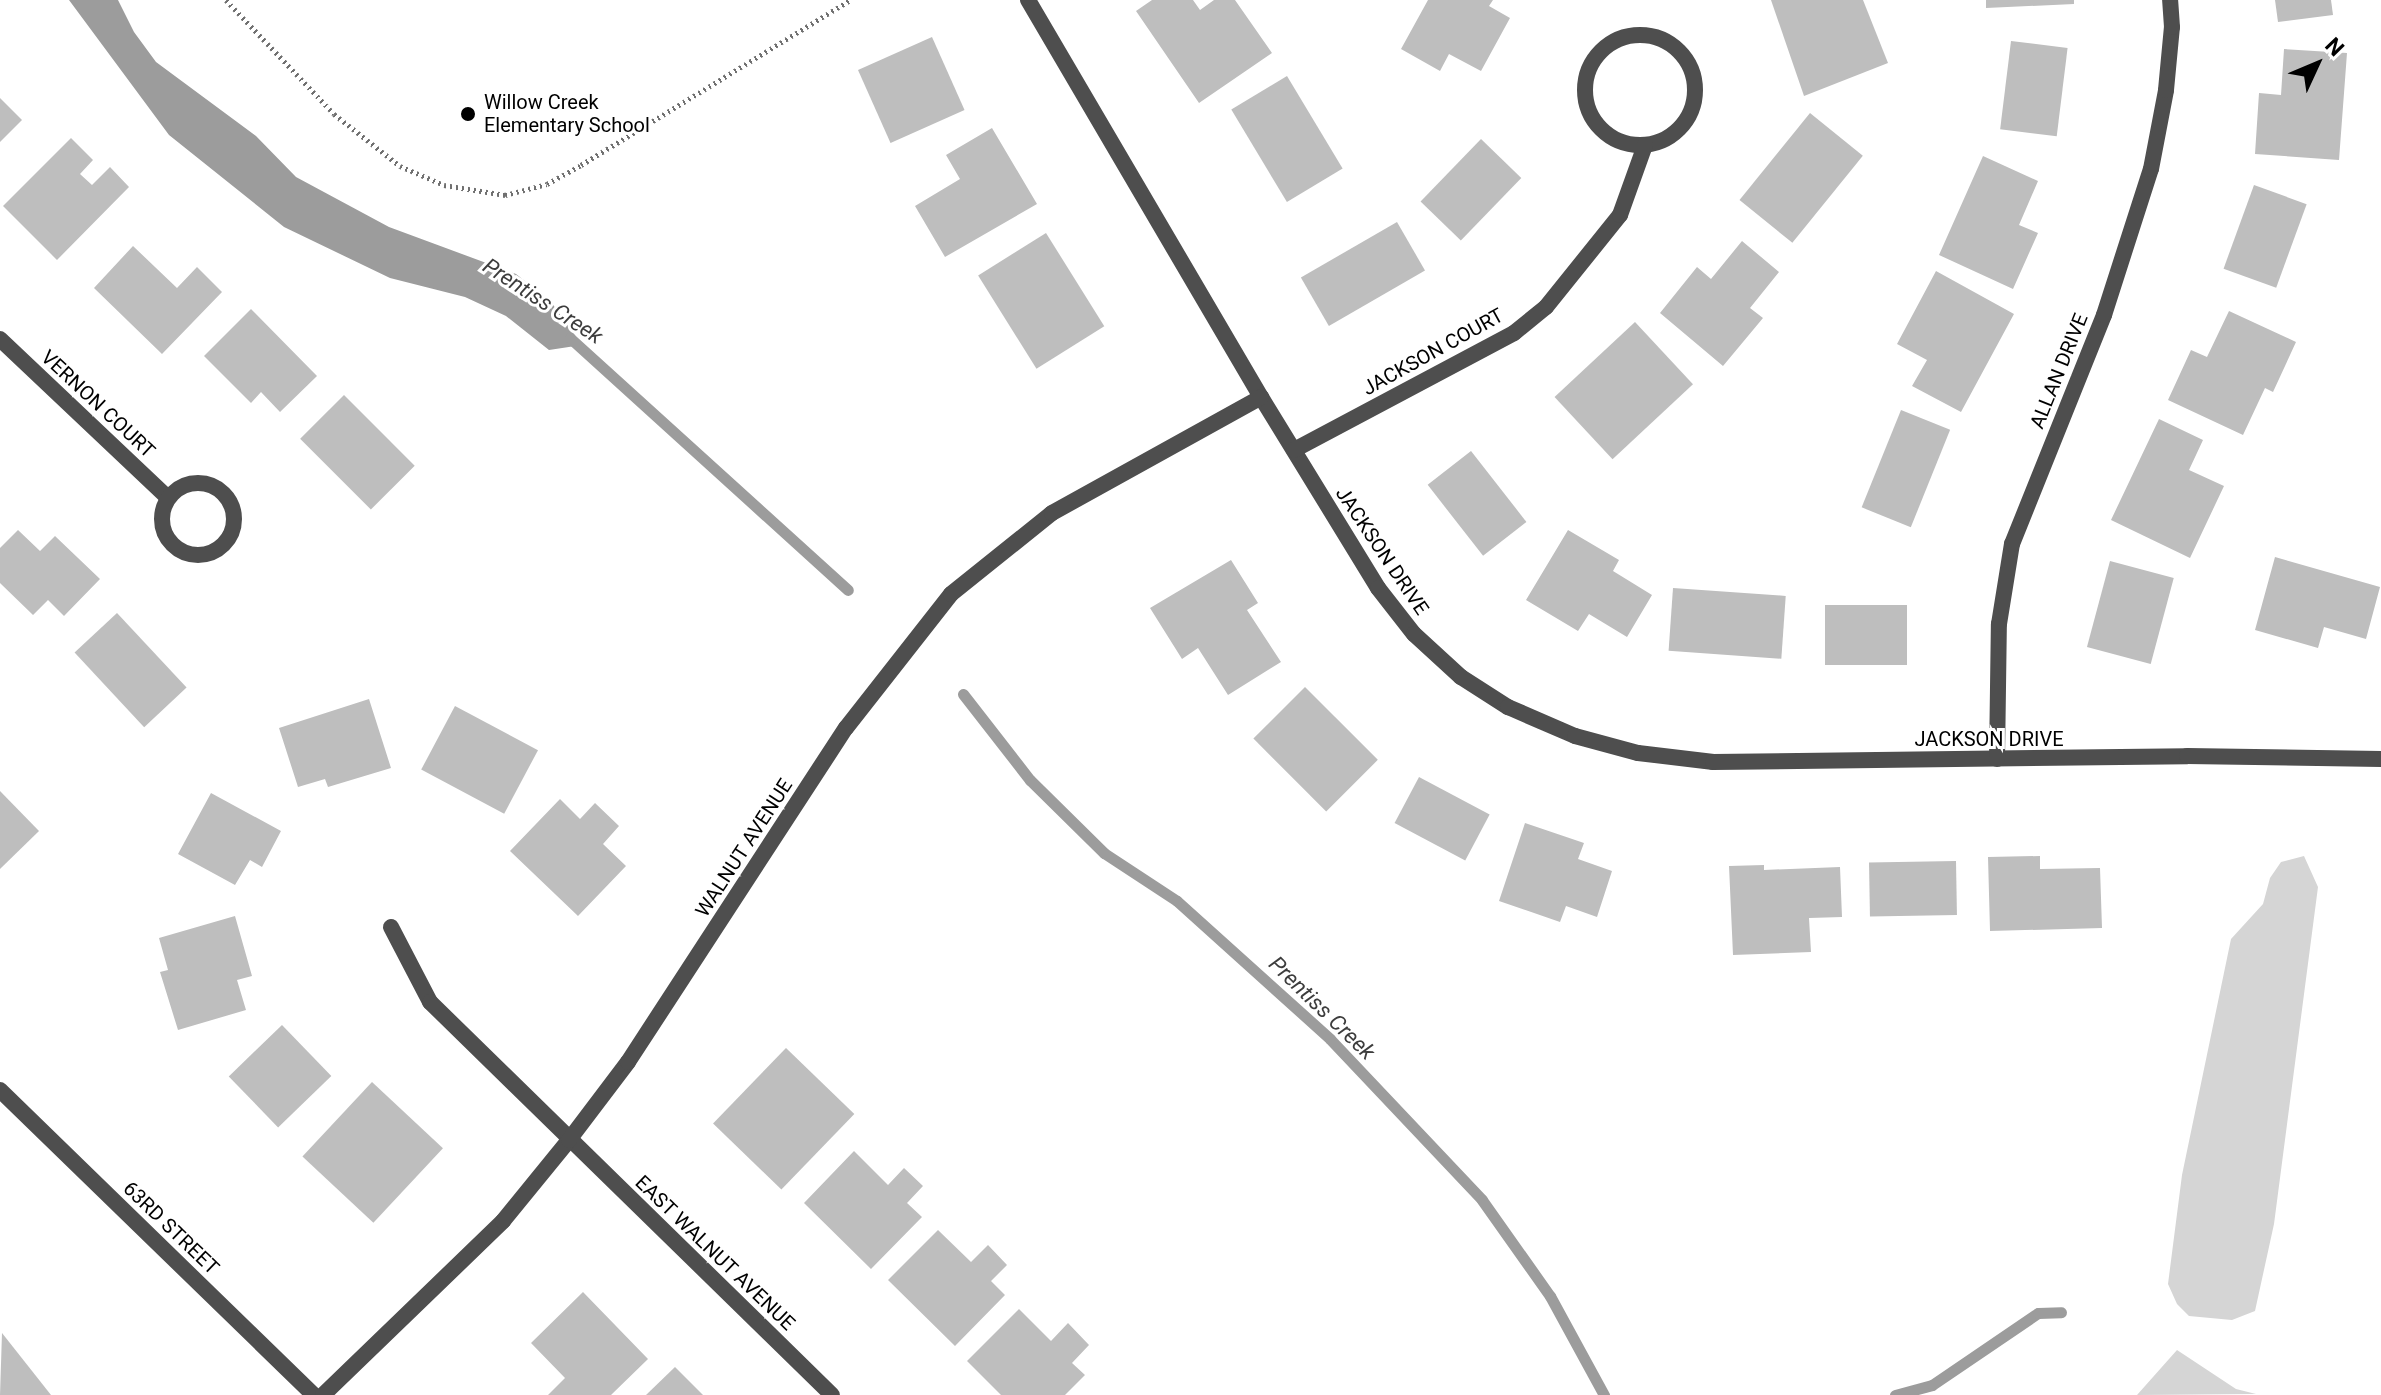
<!DOCTYPE html>
<html>
<head>
<meta charset="utf-8">
<style>
	body { margin:0 }
	#map { position:relative; width:2381px; height:1395px; overflow:hidden; background:#fff; font-family:Roboto,sans-serif }
	div>[style] { position:absolute }
	.green>* { inset:0; background:#d5d5d5 }
	.water>* { inset:0; background:#9c9c9c }
	.stream>* { height:11px; margin:-5.5px; padding:0 5.5px; transform-origin:5.5px; border-radius:5.5px; background:#9c9c9c }
	.building>* { inset:0; background:#bebebe; transform-origin:0 0 }
	.path>* { height:5px; margin-top:-2.5px; transform-origin:0; background:repeating-linear-gradient(90deg,#707070 0 2px,transparent 0 6px) }
	.street>* { height:16px; margin:-8px; padding:0 8px; transform-origin:8px; border-radius:8px; background:#4e4e4e }
	.street>.ring { margin:-8px; padding:0; box-sizing:content-box; background:none; border:16px solid #4e4e4e; border-radius:50% }
	.dots>* { width:22px; height:22px; translate:-50% -50%; box-sizing:border-box; border:4px solid #fff; border-radius:50% }
	span { translate:-50% -50%; white-space:nowrap; text-align:center; line-height:1.15; -webkit-text-stroke:6px #fff; paint-order:stroke }
	.poi-label { font-size:20px; color:#000 }
	.left { translate:0 -50%; text-align:left }
	.street-label { font-size:20px; color:#000 }
	.water-label { font-size:22px; color:#3d3d3d; font-style:italic }
	.north { position:absolute; left:2277px; top:24px; width:80px; height:80px; -webkit-text-stroke:6px #fff; paint-order:stroke; rotate:46deg; font-size:22px; font-weight:700; line-height:32px; text-align:center; color:#000 }
	.north::after { content:''; display:block; margin:auto; width:28px; height:36px; background:#000; clip-path:polygon(50% 0,100% 100%,50% 72%,0 100%) }
</style>
</head>
<body>
<div id="map">
	<div class="green">
		<div style="clip-path:polygon(2304px 856px,2318px 887px,2274px 1224px,2255px 1311px,2232px 1320px,2189px 1316px,2177px 1304px,2168px 1284px,2182px 1175px,2231px 939px,2263px 904px,2270px 878px,2281px 862px)"></div>
		<div style="clip-path:polygon(2177px 1350px,2236px 1389px,2256px 1394px,2137px 1395px)"></div>
	</div>
	<div class="water">
		<div style="clip-path:polygon(69px 0,118px 0,134px 32px,156px 62px,256px 136px,296px 177px,389px 227px,516px 274px,551px 302px,582px 345px,549px 350px,506px 316px,465px 297px,390px 278px,284px 227px,169px 135px)"></div>
	</div>
	<div class="stream">
		<div style="left:570px;top:338px;width:375px;rotate:42.2deg"></div>
		<div style="left:963px;top:694px;width:109px;rotate:52.1deg"></div>
		<div style="left:1030px;top:780px;width:104px;rotate:44.6deg"></div>
		<div style="left:1104px;top:853px;width:87px;rotate:33.3deg"></div>
		<div style="left:1177px;top:901px;width:206px;rotate:42deg"></div>
		<div style="left:1330px;top:1039px;width:221px;rotate:46.6deg"></div>
		<div style="left:1482px;top:1200px;width:118px;rotate:54.7deg"></div>
		<div style="left:1550px;top:1296px;width:113px;rotate:61.4deg"></div>
		<div style="left:1895px;top:1395px;width:38px;rotate:-15deg"></div>
		<div style="left:1932px;top:1385px;width:128px;rotate:-34.2deg"></div>
		<div style="left:2038px;top:1313px;width:23px;rotate:-2deg"></div>
	</div>
	<div class="building">
		<div style="clip-path:polygon(1152px 0,1193px 0,1200px 10px,1214px 0,1235px 0,1272px 53px,1199px 103px,1136px 11px)"></div>
		<div style="clip-path:polygon(1428px 0,1493px 0,1489px 6px,1510px 18px,1481px 71px,1449px 54px,1440px 71px,1401px 49px)"></div>
		<div style="clip-path:polygon(1771px 0,1863px 0,1888px 63px,1804px 96px)"></div>
		<div style="clip-path:polygon(1986px 0,2074px 0,2074px 4px,1986px 8px)"></div>
		<div style="clip-path:polygon(2275px 0,2331px 0,2333px 15px,2278px 22px)"></div>
		<div style="left:932px;top:37px;width:80px;height:81px;rotate:66deg"></div>
		<div style="left:2011px;top:41px;width:57px;height:89px;rotate:7deg"></div>
		<div style="clip-path:polygon(2284px 49px,2347px 53px,2339px 160px,2255px 154px,2259px 93px,2281px 95px)"></div>
		<div style="left:1287px;top:76px;width:108px;height:65px;rotate:59deg"></div>
		<div style="clip-path:polygon(0 98px,22px 120px,0 142px)"></div>
		<div style="left:1810px;top:113px;width:68px;height:112px;rotate:39deg"></div>
		<div style="clip-path:polygon(992px 128px,1037px 204px,945px 257px,915px 206px,960px 179px,946px 155px)"></div>
		<div style="clip-path:polygon(71px 138px,93px 160px,80px 174px,92px 185px,110px 167px,129px 187px,57px 260px,3px 206px)"></div>
		<div style="left:1481px;top:139px;width:56px;height:87px;rotate:44deg"></div>
		<div style="clip-path:polygon(1983px 156px,2038px 181px,2019px 225px,2038px 233px,2013px 289px,1939px 255px)"></div>
		<div style="left:2254px;top:185px;width:56px;height:89px;rotate:20deg"></div>
		<div style="left:1397px;top:222px;width:56px;height:111px;rotate:60deg"></div>
		<div style="left:1046px;top:233px;width:110px;height:80px;rotate:58deg"></div>
		<div style="clip-path:polygon(1742px 241px,1779px 272px,1750px 308px,1763px 318px,1723px 366px,1660px 313px,1697px 267px,1711px 279px)"></div>
		<div style="clip-path:polygon(133px 246px,177px 288px,197px 267px,222px 292px,162px 354px,94px 288px)"></div>
		<div style="clip-path:polygon(1936px 271px,2014px 314px,1961px 412px,1912px 386px,1927px 360px,1897px 344px)"></div>
		<div style="clip-path:polygon(251px 309px,317px 376px,280px 412px,261px 392px,251px 403px,204px 356px)"></div>
		<div style="clip-path:polygon(2229px 311px,2296px 342px,2273px 392px,2265px 388px,2243px 435px,2168px 400px,2191px 350px,2207px 357px)"></div>
		<div style="left:1635px;top:322px;width:85px;height:110px;rotate:47deg"></div>
		<div style="left:344px;top:395px;width:100px;height:62px;rotate:45deg"></div>
		<div style="left:1901px;top:410px;width:53px;height:105px;rotate:22deg"></div>
		<div style="clip-path:polygon(2159px 419px,2203px 440px,2189px 470px,2224px 486px,2190px 558px,2111px 520px)"></div>
		<div style="left:1471px;top:451px;width:90px;height:55px;rotate:52deg"></div>
		<div style="clip-path:polygon(18px 530px,40px 551px,55px 536px,100px 579px,64px 616px,48px 600px,33px 615px,0 583px,0 548px)"></div>
		<div style="clip-path:polygon(1568px 530px,1619px 560px,1613px 571px,1652px 595px,1627px 637px,1589px 614px,1578px 631px,1526px 600px)"></div>
		<div style="clip-path:polygon(2275px 557px,2380px 587px,2366px 639px,2324px 627px,2318px 648px,2255px 630px)"></div>
		<div style="clip-path:polygon(1231px 560px,1258px 603px,1247px 610px,1281px 662px,1228px 695px,1198px 648px,1182px 659px,1150px 608px)"></div>
		<div style="left:2110px;top:561px;width:66px;height:89px;rotate:15deg"></div>
		<div style="left:1673px;top:588px;width:113px;height:63px;rotate:4deg"></div>
		<div style="left:1825px;top:605px;width:82px;height:60px"></div>
		<div style="left:117px;top:613px;width:102px;height:58px;rotate:47deg"></div>
		<div style="left:1305px;top:687px;width:103px;height:73px;rotate:45deg"></div>
		<div style="clip-path:polygon(369px 699px,391px 768px,328px 787px,325px 779px,298px 787px,279px 728px)"></div>
		<div style="left:455px;top:706px;width:94px;height:72px;rotate:28deg"></div>
		<div style="left:1419px;top:777px;width:80px;height:52px;rotate:28deg"></div>
		<div style="clip-path:polygon(0 791px,39px 831px,0 869px)"></div>
		<div style="clip-path:polygon(211px 793px,281px 831px,262px 867px,250px 860px,235px 885px,178px 854px)"></div>
		<div style="clip-path:polygon(560px 799px,580px 819px,595px 803px,619px 826px,603px 844px,626px 866px,578px 916px,510px 851px)"></div>
		<div style="clip-path:polygon(1525px 823px,1584px 843px,1578px 859px,1612px 871px,1597px 917px,1566px 906px,1560px 922px,1499px 901px)"></div>
		<div style="clip-path:polygon(2040px 856px,2040px 869px,2100px 868px,2102px 928px,1990px 931px,1988px 857px)"></div>
		<div style="left:1956px;top:861px;width:54px;height:87px;rotate:89deg"></div>
		<div style="clip-path:polygon(1764px 865px,1764px 870px,1840px 867px,1842px 917px,1809px 918px,1811px 952px,1733px 955px,1729px 866px)"></div>
		<div style="clip-path:polygon(235px 916px,252px 976px,237px 980px,246px 1010px,178px 1030px,160px 972px,168px 970px,159px 938px)"></div>
		<div style="left:282px;top:1025px;width:71px;height:74px;rotate:46deg"></div>
		<div style="left:786px;top:1048px;width:95px;height:105px;rotate:44deg"></div>
		<div style="left:372px;top:1082px;width:97px;height:102px;rotate:43deg"></div>
		<div style="clip-path:polygon(854px 1151px,888px 1185px,904px 1168px,923px 1186px,907px 1203px,922px 1217px,871px 1269px,804px 1203px)"></div>
		<div style="clip-path:polygon(938px 1230px,971px 1262px,988px 1245px,1007px 1265px,991px 1281px,1005px 1295px,955px 1346px,888px 1280px)"></div>
		<div style="clip-path:polygon(583px 1292px,648px 1359px,611px 1395px,548px 1395px,565px 1378px,531px 1343px)"></div>
		<div style="clip-path:polygon(1019px 1309px,1051px 1341px,1068px 1323px,1089px 1345px,1072px 1363px,1085px 1375px,1065px 1395px,1001px 1395px,967px 1361px)"></div>
		<div style="clip-path:polygon(2px 1333px,51px 1395px,0 1395px)"></div>
		<div style="clip-path:polygon(675px 1367px,703px 1395px,646px 1395px)"></div>
	</div>
	<div class="path">
		<div style="left:226px;top:0;width:157px;rotate:46.5deg"></div>
		<div style="left:334px;top:114px;width:84px;rotate:38.2deg"></div>
		<div style="left:400px;top:166px;width:48px;rotate:23.4deg"></div>
		<div style="left:444px;top:185px;width:62px;rotate:9.3deg"></div>
		<div style="left:505px;top:195px;width:43px;rotate:-14.7deg"></div>
		<div style="left:547px;top:184px;width:39px;rotate:-29deg"></div>
		<div style="left:581px;top:165px;width:316px;rotate:-31.5deg"></div>
	</div>
	<div class="street">
		<div style="left:1028px;top:0;width:460px;rotate:59.6deg"></div>
		<div style="left:1261px;top:397px;width:224px;rotate:58.5deg"></div>
		<div style="left:1378px;top:588px;width:58px;rotate:52deg"></div>
		<div style="left:1414px;top:634px;width:64px;rotate:42.5deg"></div>
		<div style="left:1461px;top:677px;width:56px;rotate:32.6deg"></div>
		<div style="left:1508px;top:707px;width:73px;rotate:23.4deg"></div>
		<div style="left:1575px;top:736px;width:65px;rotate:15.1deg"></div>
		<div style="left:1638px;top:753px;width:76px;rotate:6.8deg"></div>
		<div style="left:1713px;top:762px;width:474px;rotate:-0.7deg"></div>
		<div style="left:2187px;top:756px;width:194px;rotate:0.9deg"></div>
		<div class="ring" style="left:1585px;top:35px;width:94px;height:94px"></div>
		<div style="left:0;top:339px;width:231px;rotate:43.4deg"></div>
		<div style="left:1294px;top:450px;width:249px;rotate:-28deg"></div>
		<div style="left:1514px;top:333px;width:41px;rotate:-39.1deg"></div>
		<div style="left:1546px;top:307px;width:118px;rotate:-51.2deg"></div>
		<div style="left:1620px;top:215px;width:74px;rotate:-70.3deg"></div>
		<div class="ring" style="left:162px;top:483px;width:56px;height:56px"></div>
		<div style="left:1997px;top:759px;width:135px;rotate:-89.2deg"></div>
		<div style="left:1999px;top:624px;width:81px;rotate:-80.8deg"></div>
		<div style="left:2012px;top:544px;width:247px;rotate:-68.1deg"></div>
		<div style="left:2104px;top:315px;width:153px;rotate:-72.2deg"></div>
		<div style="left:2151px;top:169px;width:80px;rotate:-79.2deg"></div>
		<div style="left:2166px;top:90px;width:63px;rotate:-84.6deg"></div>
		<div style="left:2172px;top:27px;width:27px;rotate:-94deg"></div>
		<div style="left:391px;top:927px;width:85px;rotate:62.5deg"></div>
		<div style="left:430px;top:1002px;width:562px;rotate:44.35deg"></div>
		<div style="left:0;top:1090px;width:438px;rotate:44.2deg"></div>
		<div style="left:323px;top:1395px;width:250px;rotate:-44deg"></div>
		<div style="left:503px;top:1221px;width:104px;rotate:-50.8deg"></div>
		<div style="left:569px;top:1140px;width:98px;rotate:-52.9deg"></div>
		<div style="left:628px;top:1062px;width:399px;rotate:-56.9deg"></div>
		<div style="left:846px;top:728px;width:170px;rotate:-51.9deg"></div>
		<div style="left:951px;top:594px;width:129px;rotate:-38.7deg"></div>
		<div style="left:1052px;top:513px;width:239px;rotate:-29deg"></div>
	</div>
	<div class="dots">
		<div style="left:468px;top:114px;background:#000"></div>
	</div>
	<div class="poi-label">
		<span class="left" style="left:484px;top:114px">Willow Creek<br>Elementary School</span>
	</div>
	<div class="street-label">
		<span style="left:1433px;top:352px;rotate:-29deg">JACKSON COURT</span>
		<span style="left:2059px;top:371px;rotate:-68deg">ALLAN DRIVE</span>
		<span style="left:98px;top:404px;rotate:43deg">VERNON COURT</span>
		<span style="left:1382px;top:551px;rotate:56deg">JACKSON DRIVE</span>
		<span style="left:1989px;top:739px">JACKSON DRIVE</span>
		<span style="left:744px;top:848px;rotate:-57deg">WALNUT AVENUE</span>
		<span style="left:171px;top:1228px;rotate:44deg">63RD STREET</span>
		<span style="left:715px;top:1253px;rotate:44deg">EAST WALNUT AVENUE</span>
	</div>
	<div class="water-label">
		<span style="left:543px;top:301px;rotate:33deg">Prentiss Creek</span>
		<span style="left:1322px;top:1008px;rotate:44deg">Prentiss Creek</span>
	</div>
	<div class="north">N</div>
</div>
</body>
</html>
